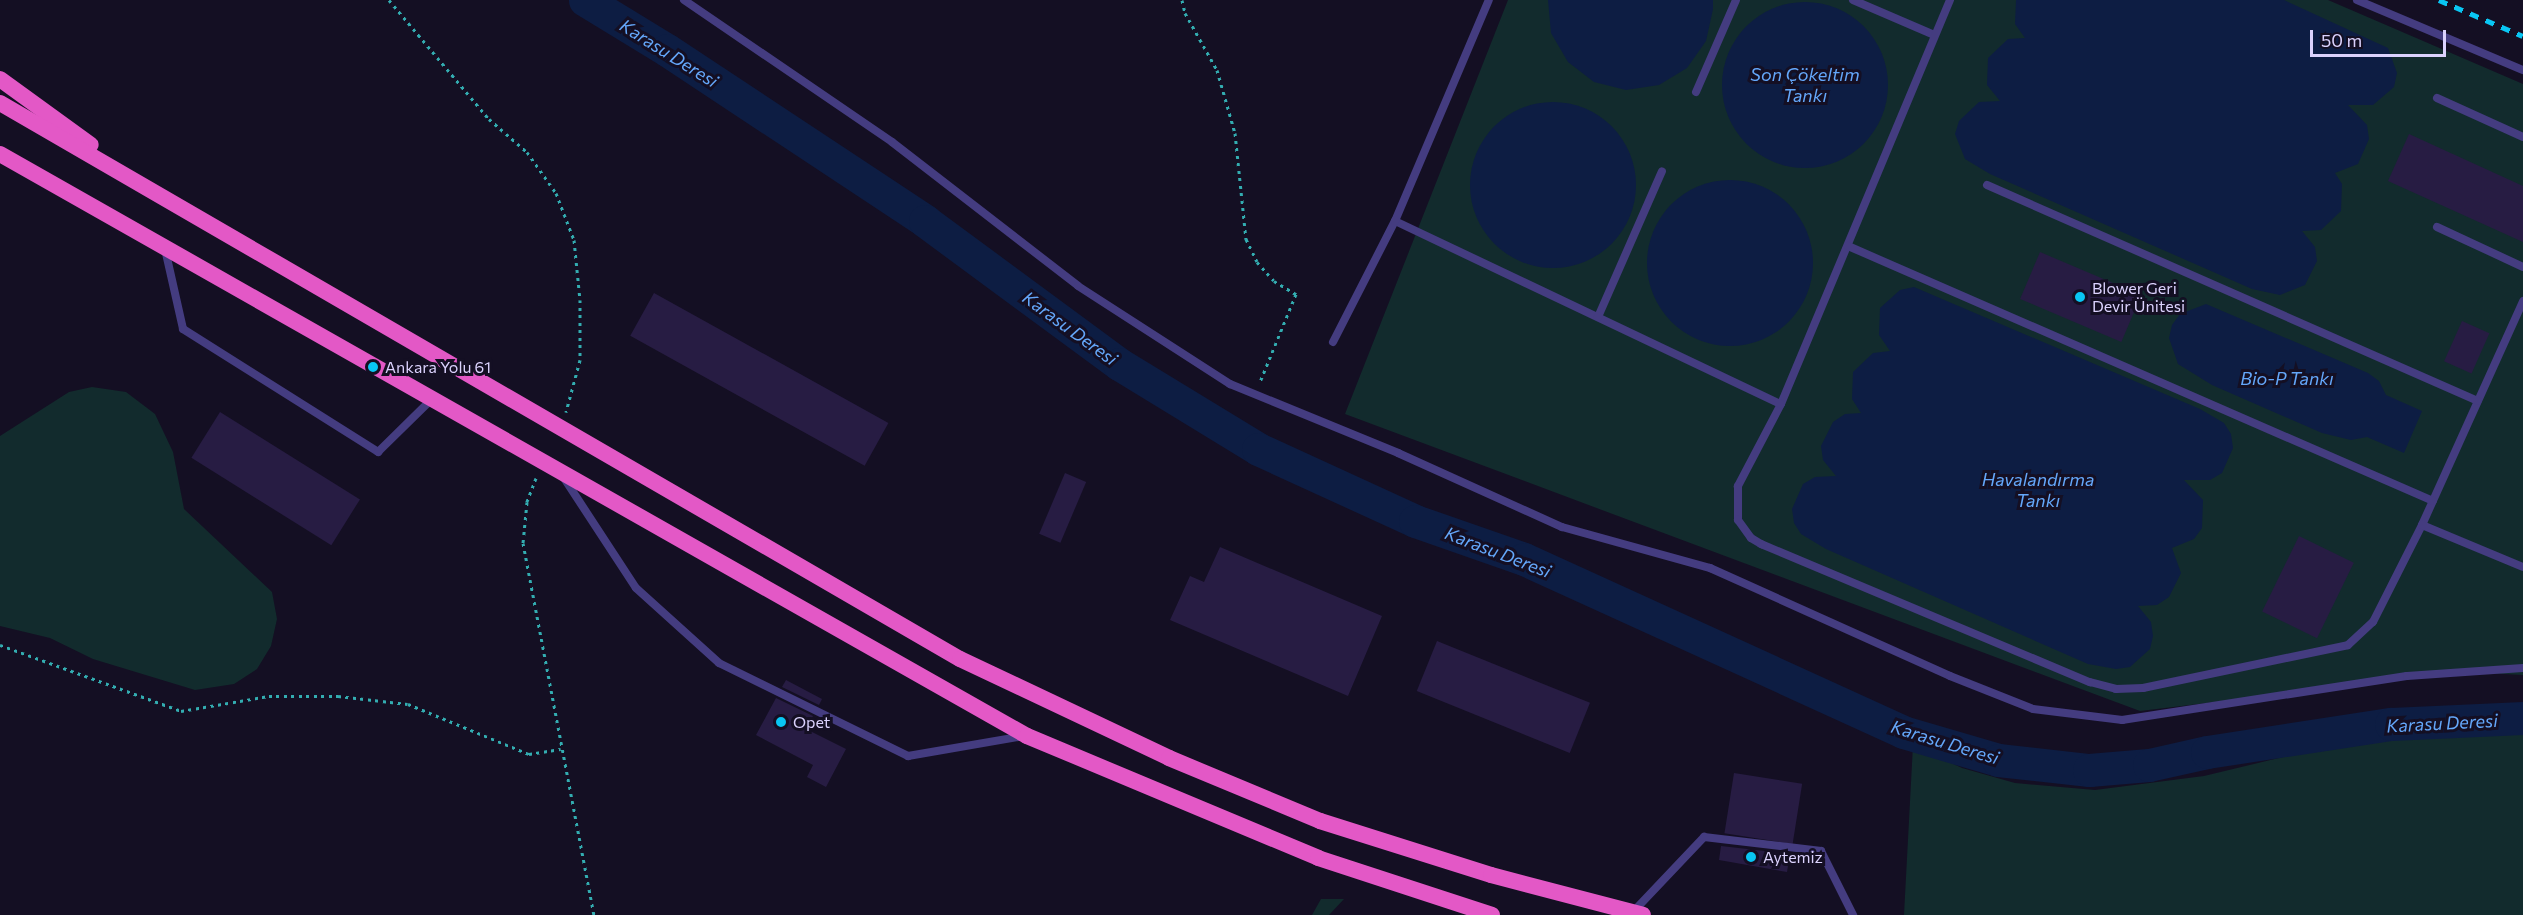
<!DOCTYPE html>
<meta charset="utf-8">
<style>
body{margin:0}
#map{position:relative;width:2523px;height:915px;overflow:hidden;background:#140f23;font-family:Commissioner,sans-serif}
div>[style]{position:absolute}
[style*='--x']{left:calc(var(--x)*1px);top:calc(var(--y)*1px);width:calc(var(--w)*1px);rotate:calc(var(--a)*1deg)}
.green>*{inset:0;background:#122b2d}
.water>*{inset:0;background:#0d1d43}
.round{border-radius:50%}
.river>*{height:33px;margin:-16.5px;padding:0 16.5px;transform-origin:16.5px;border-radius:16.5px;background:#0d1d43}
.building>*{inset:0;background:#271c43;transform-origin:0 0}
.path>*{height:3px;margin-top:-1.5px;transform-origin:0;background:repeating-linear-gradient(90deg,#33adb1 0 3px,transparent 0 7.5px)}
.service>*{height:8px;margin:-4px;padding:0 4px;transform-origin:4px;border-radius:4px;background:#443c80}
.trunk>*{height:16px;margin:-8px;padding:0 8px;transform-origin:8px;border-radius:8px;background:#e358c6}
.rail>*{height:4.5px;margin-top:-2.25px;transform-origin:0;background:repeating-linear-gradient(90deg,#09c6f3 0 9px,transparent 0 17px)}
.dots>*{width:16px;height:16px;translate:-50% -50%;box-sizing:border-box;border:3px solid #140f23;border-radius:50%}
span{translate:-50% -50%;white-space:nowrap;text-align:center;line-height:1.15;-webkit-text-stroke:6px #140f23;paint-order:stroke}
.poi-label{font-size:16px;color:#dbd2fd}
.left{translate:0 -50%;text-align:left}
.water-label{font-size:18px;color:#64a7fa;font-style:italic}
.scale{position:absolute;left:2310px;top:30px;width:136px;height:27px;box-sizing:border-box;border:3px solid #dbd2fd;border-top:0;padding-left:8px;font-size:18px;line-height:21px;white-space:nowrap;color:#dbd2fd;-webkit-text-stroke:4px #140f23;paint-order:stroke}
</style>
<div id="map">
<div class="green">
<i style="clip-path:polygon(1508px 0,2328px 0,2523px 84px,2523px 675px,2464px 672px,2140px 711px,1345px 414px)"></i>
<i style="clip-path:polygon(92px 387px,126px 392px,155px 414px,173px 452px,184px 509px,272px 592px,277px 619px,271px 646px,257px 669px,234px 684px,195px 690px,93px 659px,50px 638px,0 626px,0 436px,69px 392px)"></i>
<i style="clip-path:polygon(2523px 717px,2523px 915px,1904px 915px,1913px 745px,1962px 768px,2015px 783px,2095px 790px,2204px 776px,2387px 732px)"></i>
<i style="clip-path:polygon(1321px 899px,1344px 899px,1329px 915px,1312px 915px)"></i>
</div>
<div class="water">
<i style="clip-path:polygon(1548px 0,1713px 0,1713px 9px,1706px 41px,1687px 68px,1659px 85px,1626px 90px,1594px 82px,1568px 62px,1551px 33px)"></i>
<i style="clip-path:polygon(2016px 0,2284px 0,2388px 48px,2397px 73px,2394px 87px,2373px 105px,2348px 105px,2367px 125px,2369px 139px,2358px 164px,2335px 173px,2342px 184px,2341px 211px,2321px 230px,2302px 231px,2315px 247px,2317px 261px,2305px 285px,2280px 295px,2252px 289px,1990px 174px,1965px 159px,1955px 134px,1959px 121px,1979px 102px,2000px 101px,1987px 85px,1988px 58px,2008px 39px,2025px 38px,2015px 24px)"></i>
<i class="round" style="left:1722px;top:2px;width:166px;height:166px"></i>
<i class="round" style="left:1470px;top:102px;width:166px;height:166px"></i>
<i class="round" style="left:1647px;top:180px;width:166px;height:166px"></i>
<i style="clip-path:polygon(1914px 287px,2200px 409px,2224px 423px,2231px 434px,2233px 448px,2222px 473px,2210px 480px,2184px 480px,2203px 500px,2202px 528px,2194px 539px,2172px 548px,2181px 573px,2169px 597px,2157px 605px,2138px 606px,2151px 622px,2153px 636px,2150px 649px,2130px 667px,2116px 669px,2088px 664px,1826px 549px,1801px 534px,1794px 523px,1792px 509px,1803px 484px,1815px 477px,1836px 476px,1823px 460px,1821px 446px,1833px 422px,1845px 414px,1861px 413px,1852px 399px,1853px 372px,1873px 353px,1890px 351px,1879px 335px,1880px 308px,1900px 290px)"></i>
<i style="clip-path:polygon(2206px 304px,2368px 373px,2379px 381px,2386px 395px,2422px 411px,2404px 453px,2367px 437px,2351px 440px,2322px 433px,2212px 385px,2178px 364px,2169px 338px,2172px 325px,2180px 314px)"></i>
</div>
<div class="river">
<i style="--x:585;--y:0;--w:96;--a:31.4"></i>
<i style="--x:667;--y:50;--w:310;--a:33.5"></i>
<i style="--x:925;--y:221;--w:241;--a:36.4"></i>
<i style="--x:1119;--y:364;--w:163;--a:31.4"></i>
<i style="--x:1258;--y:449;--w:173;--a:24.6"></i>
<i style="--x:1415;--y:521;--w:115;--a:19.2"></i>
<i style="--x:1524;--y:559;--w:417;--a:24.5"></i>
<i style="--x:1903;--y:732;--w:99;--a:16.4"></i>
<i style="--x:1998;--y:760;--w:92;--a:6.3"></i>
<i style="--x:2089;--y:770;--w:60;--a:-4.8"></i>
<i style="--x:2149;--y:765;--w:59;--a:-12.6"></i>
<i style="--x:2207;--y:752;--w:186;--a:-8.7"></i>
<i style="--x:2391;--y:724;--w:132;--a:-2.6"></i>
</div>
<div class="building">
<i style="clip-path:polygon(2409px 134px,2523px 186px,2523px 242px,2388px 181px)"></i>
<i style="left:2040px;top:252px;width:110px;height:51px;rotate:23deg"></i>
<i style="left:654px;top:293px;width:268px;height:49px;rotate:29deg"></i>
<i style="left:2462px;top:321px;width:30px;height:44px;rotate:24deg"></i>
<i style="left:220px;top:412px;width:165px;height:54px;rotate:32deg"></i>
<i style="left:1065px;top:473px;width:23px;height:66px;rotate:23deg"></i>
<i style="left:2299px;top:536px;width:61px;height:84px;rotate:26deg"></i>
<i style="clip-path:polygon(1220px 547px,1382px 616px,1348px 696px,1170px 620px,1190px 576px,1204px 582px)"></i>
<i style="left:1437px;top:641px;width:165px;height:54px;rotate:22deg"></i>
<i style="clip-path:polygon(786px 680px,822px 699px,819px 705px,782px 687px)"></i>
<i style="clip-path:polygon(776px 698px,813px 716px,806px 729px,846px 749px,826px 787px,807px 777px,813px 765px,756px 735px)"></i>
<i style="left:1734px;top:773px;width:69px;height:61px;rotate:9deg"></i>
<i style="clip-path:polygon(1721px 846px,1790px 854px,1787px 872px,1719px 860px)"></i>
</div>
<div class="path">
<i style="--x:389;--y:0;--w:155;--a:50"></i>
<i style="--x:489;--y:119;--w:50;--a:41"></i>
<i style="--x:527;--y:152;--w:50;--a:54.7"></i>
<i style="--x:556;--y:193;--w:50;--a:69"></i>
<i style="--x:574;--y:240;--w:60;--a:84.3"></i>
<i style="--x:580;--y:300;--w:60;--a:90"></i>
<i style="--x:580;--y:360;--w:54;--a:105.1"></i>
<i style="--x:1182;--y:0;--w:13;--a:77"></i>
<i style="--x:1185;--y:13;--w:65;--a:60.7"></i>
<i style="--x:1217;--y:70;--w:66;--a:74.1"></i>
<i style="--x:1235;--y:133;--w:107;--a:84.1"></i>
<i style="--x:1246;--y:239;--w:25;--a:64"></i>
<i style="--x:1257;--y:262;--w:25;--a:48"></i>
<i style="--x:1274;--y:281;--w:26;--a:31"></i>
<i style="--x:1296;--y:294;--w:97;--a:112.3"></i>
<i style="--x:536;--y:478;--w:26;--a:111"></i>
<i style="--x:527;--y:502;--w:41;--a:95.6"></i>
<i style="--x:523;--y:543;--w:379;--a:79.2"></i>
<i style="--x:0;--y:645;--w:193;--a:20"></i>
<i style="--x:181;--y:711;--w:89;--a:-9.7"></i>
<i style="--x:269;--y:696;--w:69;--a:0"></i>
<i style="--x:338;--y:696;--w:70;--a:6.5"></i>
<i style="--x:408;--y:704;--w:131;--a:22.5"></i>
<i style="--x:529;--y:754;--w:32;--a:-9"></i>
</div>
<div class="service">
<i style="--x:684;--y:0;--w:252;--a:34.3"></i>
<i style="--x:892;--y:142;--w:235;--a:37.7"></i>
<i style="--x:1078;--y:286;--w:181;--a:32.8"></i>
<i style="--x:1230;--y:384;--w:182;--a:22.3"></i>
<i style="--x:1398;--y:453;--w:180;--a:24.3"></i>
<i style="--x:1562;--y:527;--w:154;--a:15.5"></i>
<i style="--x:1710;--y:568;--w:263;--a:24.2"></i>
<i style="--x:1950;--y:676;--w:89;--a:21.7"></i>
<i style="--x:2033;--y:709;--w:90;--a:7"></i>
<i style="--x:2122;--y:720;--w:288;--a:-8.8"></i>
<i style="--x:2407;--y:676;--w:116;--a:-3.9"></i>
<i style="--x:1853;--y:0;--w:86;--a:23.3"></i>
<i style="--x:1950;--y:0;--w:438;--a:112.7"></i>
<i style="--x:1781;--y:404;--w:93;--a:117.7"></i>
<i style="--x:1738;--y:486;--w:34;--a:90"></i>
<i style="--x:1738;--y:520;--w:22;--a:54"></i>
<i style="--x:1751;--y:538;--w:12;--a:31"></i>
<i style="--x:1761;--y:544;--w:357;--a:22.8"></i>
<i style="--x:2090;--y:682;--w:27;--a:15"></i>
<i style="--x:2116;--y:689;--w:27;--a:-2"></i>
<i style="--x:2143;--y:688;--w:209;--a:-11.8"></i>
<i style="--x:2348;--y:645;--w:34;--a:-43"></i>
<i style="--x:2373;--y:622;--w:109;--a:-63.2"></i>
<i style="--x:2422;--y:525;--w:246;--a:-65.7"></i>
<i style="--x:2357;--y:0;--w:180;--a:22.9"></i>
<i style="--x:1696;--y:92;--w:100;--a:-66.5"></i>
<i style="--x:2437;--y:98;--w:94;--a:24.4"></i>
<i style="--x:1987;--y:185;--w:536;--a:23.75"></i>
<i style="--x:1395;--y:221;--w:427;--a:25.4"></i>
<i style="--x:2437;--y:227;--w:95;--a:24.9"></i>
<i style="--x:1848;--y:246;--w:638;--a:23.55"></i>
<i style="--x:165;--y:249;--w:82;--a:77.3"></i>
<i style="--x:183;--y:329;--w:231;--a:32.2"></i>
<i style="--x:378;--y:452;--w:74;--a:-44.5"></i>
<i style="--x:1598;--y:317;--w:159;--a:-66.3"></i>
<i style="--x:1333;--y:342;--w:136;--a:-62.9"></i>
<i style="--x:1395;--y:221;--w:240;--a:-67"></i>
<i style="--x:564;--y:478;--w:131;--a:56.8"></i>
<i style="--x:636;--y:588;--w:112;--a:42.1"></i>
<i style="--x:719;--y:663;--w:211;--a:26.2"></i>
<i style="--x:908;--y:756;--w:118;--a:-9.8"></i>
<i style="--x:2422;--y:525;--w:109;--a:22.6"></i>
<i style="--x:1632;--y:913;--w:105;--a:-46.5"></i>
<i style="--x:1704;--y:837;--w:118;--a:6.8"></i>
<i style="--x:1821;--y:851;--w:72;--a:63.4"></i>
</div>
<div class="trunk">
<i style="--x:0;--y:79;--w:112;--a:36"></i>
<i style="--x:0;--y:103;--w:1109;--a:30.08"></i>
<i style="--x:960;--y:659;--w:231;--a:25.3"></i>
<i style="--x:1169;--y:758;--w:164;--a:22.6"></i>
<i style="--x:1320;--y:821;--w:179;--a:17.5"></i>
<i style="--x:1491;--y:875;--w:157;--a:14.7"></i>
<i style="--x:0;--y:154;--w:1180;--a:29.54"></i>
<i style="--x:1027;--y:736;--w:316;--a:22.7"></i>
<i style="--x:1318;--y:858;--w:183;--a:18.1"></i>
</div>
<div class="rail">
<i style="--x:2439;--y:0;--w:91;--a:23.2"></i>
</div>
<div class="dots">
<i style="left:2080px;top:297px;background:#09c6f3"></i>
<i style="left:373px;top:367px;background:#09c6f3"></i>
<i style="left:781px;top:722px;background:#09c6f3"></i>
<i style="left:1751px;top:857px;background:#09c6f3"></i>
</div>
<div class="poi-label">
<span class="left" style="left:2092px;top:297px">Blower Geri<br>Devir Ünitesi</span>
<span class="left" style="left:385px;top:367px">Ankara Yolu 61</span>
<span class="left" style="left:793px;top:722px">Opet</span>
<span class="left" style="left:1763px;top:857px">Aytemiz</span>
</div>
<div class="water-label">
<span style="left:669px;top:53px;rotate:32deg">Karasu Deresi</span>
<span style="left:1805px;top:85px">Son Çökeltim<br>Tankı</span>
<span style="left:1070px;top:328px;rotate:36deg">Karasu Deresi</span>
<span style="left:2287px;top:378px">Bio-P Tankı</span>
<span style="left:2038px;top:490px">Havalandırma<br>Tankı</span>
<span style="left:1498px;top:552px;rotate:21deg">Karasu Deresi</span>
<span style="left:2442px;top:723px;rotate:-3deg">Karasu Deresi</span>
<span style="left:1945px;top:742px;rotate:17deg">Karasu Deresi</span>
</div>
<div class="scale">50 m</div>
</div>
